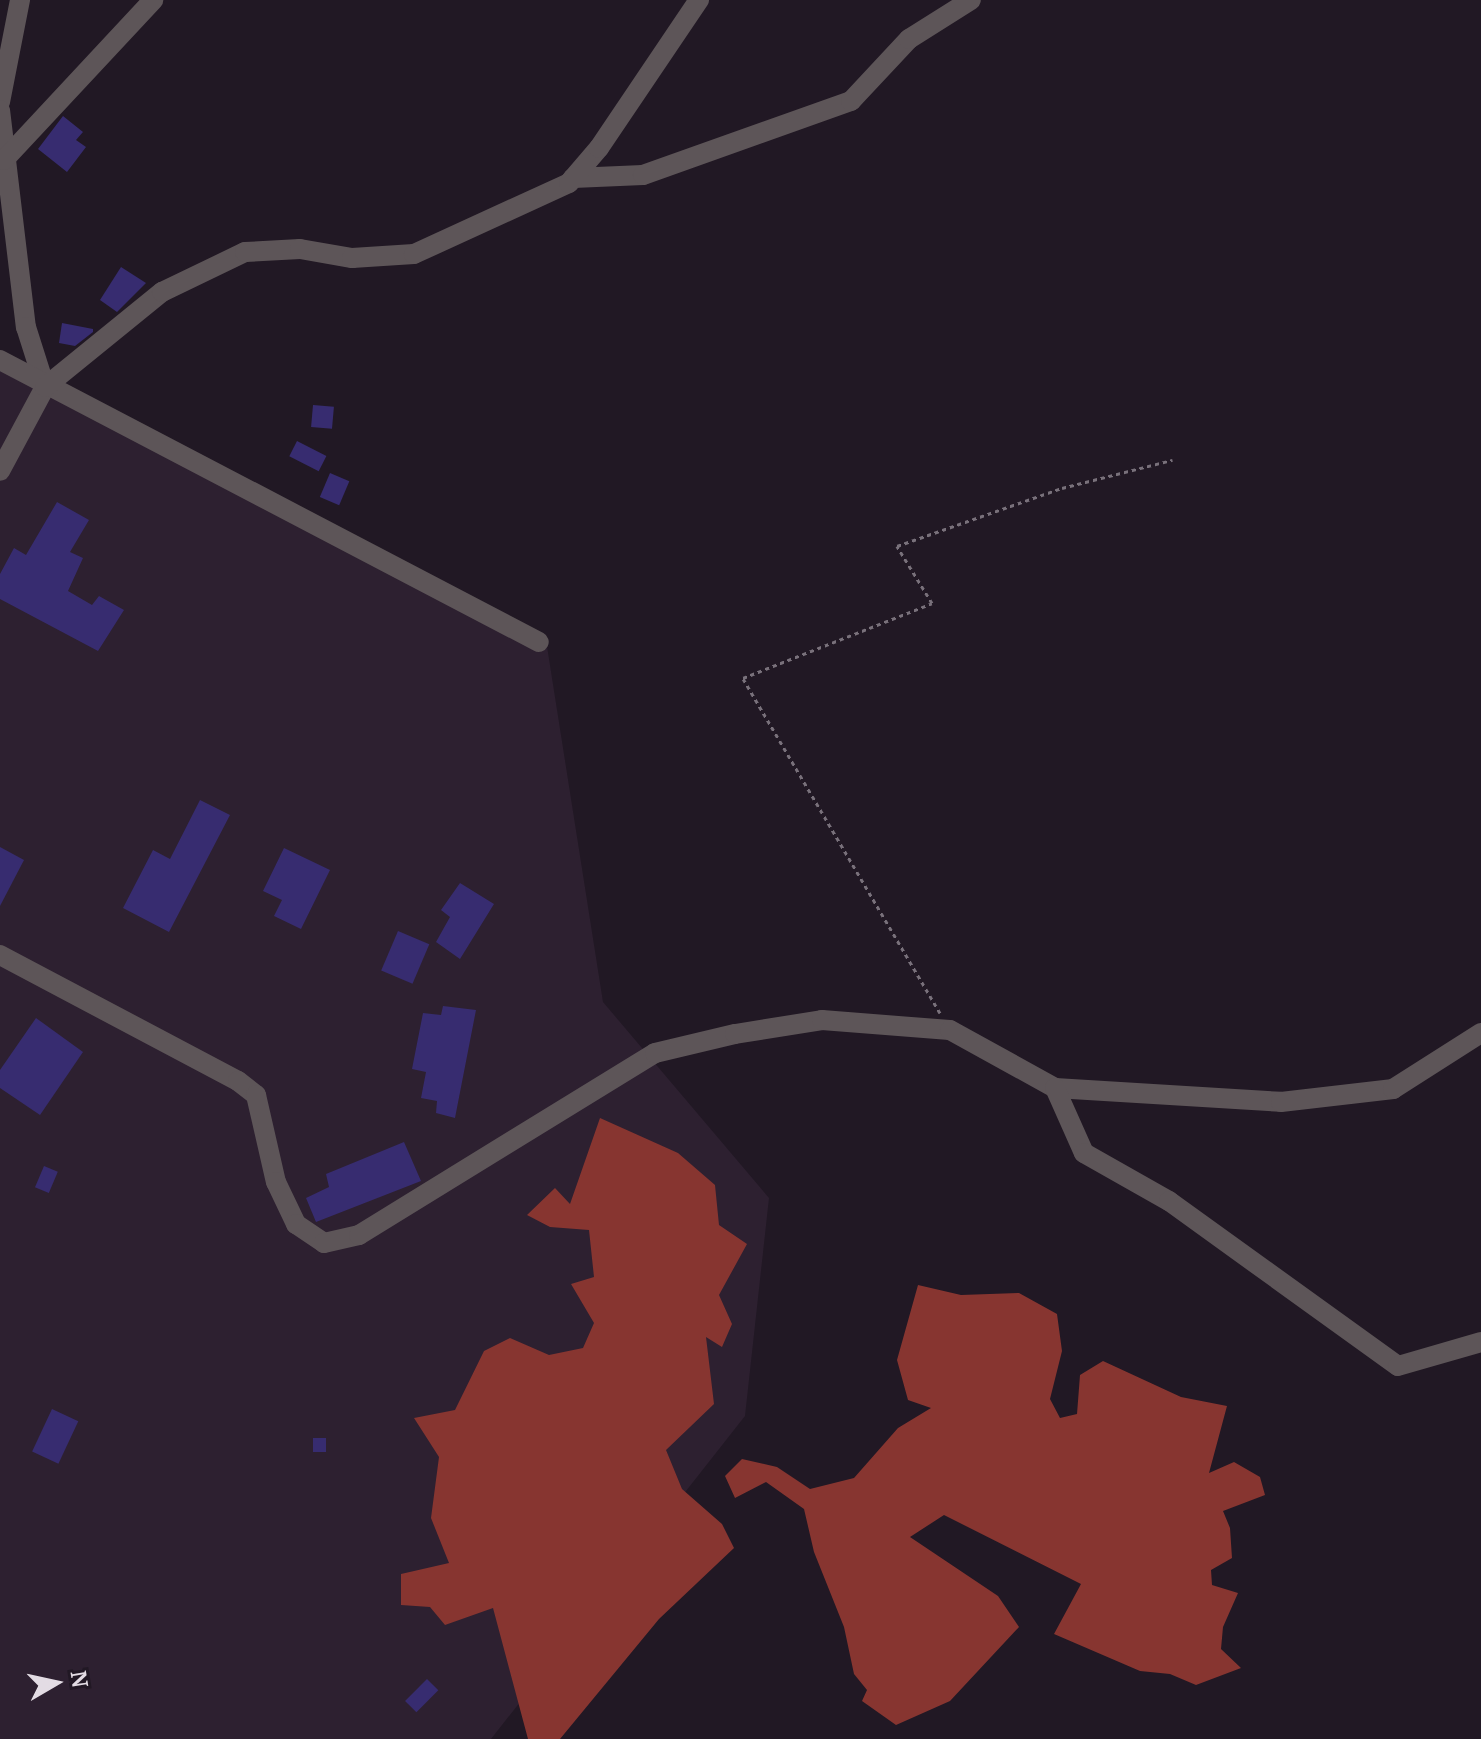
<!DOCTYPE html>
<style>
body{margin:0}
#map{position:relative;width:1481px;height:1739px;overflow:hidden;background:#211824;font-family:"PT Serif",serif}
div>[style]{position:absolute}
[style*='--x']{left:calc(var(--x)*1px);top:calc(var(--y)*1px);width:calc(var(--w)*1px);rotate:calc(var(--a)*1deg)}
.built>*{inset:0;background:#2d2030}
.forest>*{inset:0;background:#873530}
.building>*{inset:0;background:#372c70;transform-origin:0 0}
.path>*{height:3px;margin-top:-1.5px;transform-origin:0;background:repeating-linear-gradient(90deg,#79717b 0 4px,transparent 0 8px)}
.minor>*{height:20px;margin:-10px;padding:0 10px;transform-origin:10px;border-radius:10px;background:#5d5558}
span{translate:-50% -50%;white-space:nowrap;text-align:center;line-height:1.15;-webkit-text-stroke:7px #211824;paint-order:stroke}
.north{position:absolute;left:16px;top:1643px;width:80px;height:80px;-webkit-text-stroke:6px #211824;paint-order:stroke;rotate:81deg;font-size:22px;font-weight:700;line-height:32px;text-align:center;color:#e3dce4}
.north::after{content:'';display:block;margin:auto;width:28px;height:36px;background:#e3dce4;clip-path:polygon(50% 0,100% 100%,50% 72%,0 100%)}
</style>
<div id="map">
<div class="built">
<i style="clip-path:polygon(0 353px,546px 640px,603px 1002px,769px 1198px,745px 1416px,491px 1739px,0 1739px)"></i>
</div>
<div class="forest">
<i style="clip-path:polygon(600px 1118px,678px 1153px,715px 1185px,719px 1225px,747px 1244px,719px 1295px,732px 1324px,722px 1347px,706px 1337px,714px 1404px,666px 1450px,682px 1489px,722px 1524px,734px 1548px,659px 1619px,560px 1739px,528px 1739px,493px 1608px,445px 1625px,430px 1607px,401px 1605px,401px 1574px,449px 1563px,431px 1518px,439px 1457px,414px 1418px,455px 1410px,484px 1351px,510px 1338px,549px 1355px,583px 1348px,594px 1323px,571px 1284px,594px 1277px,589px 1230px,550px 1227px,527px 1215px,555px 1188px,570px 1204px)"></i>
<i style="clip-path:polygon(918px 1285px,961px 1295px,1019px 1293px,1057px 1314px,1062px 1351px,1050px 1399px,1060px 1418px,1077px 1414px,1080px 1375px,1103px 1361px,1181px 1397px,1227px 1406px,1209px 1473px,1234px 1462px,1260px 1477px,1265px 1495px,1223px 1511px,1230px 1528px,1232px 1558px,1211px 1570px,1212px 1585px,1238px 1593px,1223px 1627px,1221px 1649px,1241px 1668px,1196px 1685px,1170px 1674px,1140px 1671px,1054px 1634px,1081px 1584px,944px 1515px,910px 1537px,998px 1596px,1019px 1627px,950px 1701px,896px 1725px,862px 1701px,867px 1690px,854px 1674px,844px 1627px,814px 1552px,804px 1509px,766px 1482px,735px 1498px,725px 1476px,742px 1459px,777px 1467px,810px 1489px,854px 1478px,898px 1428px,931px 1408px,908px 1400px,897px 1360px)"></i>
</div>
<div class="building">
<i style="clip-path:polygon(63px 116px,83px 132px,76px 140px,86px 147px,67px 172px,38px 149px)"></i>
<i style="clip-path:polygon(121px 267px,146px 283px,117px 312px,100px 300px)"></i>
<i style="clip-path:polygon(62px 323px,93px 329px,93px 332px,75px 346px,59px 343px)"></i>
<i style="left:313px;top:405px;width:21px;height:22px;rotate:5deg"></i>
<i style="left:297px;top:441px;width:33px;height:17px;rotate:27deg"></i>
<i style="left:330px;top:473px;width:21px;height:26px;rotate:23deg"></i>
<i style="clip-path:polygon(57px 502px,89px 520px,70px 552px,83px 558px,68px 591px,92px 605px,99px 596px,124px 610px,98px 651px,0 599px,0 574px,14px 548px,26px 555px)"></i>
<i style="clip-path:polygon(200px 800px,230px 815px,169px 932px,123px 908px,153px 850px,170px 859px)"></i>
<i style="clip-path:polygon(0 847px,24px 860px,0 906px)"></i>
<i style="clip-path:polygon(284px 848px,330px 870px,301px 929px,274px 916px,282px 900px,263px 891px)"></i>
<i style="clip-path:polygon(460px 883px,494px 904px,460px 959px,436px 942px,450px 917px,441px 910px)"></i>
<i style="left:398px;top:931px;width:34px;height:43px;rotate:23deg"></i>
<i style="clip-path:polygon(443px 1006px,476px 1010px,455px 1118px,436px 1113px,437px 1101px,421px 1098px,426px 1072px,412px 1069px,423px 1013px,441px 1015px)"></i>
<i style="clip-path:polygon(36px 1018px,83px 1052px,40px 1115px,0 1088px,0 1070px)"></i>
<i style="clip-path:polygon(404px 1142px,421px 1181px,316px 1222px,306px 1198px,329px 1187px,326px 1174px)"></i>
<i style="left:44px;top:1166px;width:15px;height:23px;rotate:23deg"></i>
<i style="left:52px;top:1409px;width:29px;height:47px;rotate:25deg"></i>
<i style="left:313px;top:1438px;width:13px;height:14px"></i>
<i style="left:427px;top:1679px;width:16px;height:31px;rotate:45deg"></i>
</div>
<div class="path">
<i style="--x:940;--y:1013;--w:389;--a:-120.5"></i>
<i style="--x:743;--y:678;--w:203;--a:-21.6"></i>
<i style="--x:932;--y:603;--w:67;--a:-121.6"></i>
<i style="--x:897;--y:546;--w:175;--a:-19.4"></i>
<i style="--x:1062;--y:488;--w:114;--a:-14.3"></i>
</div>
<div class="minor">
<i style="--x:0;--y:102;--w:104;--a:-78.9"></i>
<i style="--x:0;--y:110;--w:219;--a:83.2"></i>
<i style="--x:26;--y:327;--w:63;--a:72.4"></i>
<i style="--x:45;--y:387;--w:95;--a:118.2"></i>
<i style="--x:4;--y:160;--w:219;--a:-47"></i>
<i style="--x:573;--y:178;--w:70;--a:-2.5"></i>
<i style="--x:643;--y:175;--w:221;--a:-19.6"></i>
<i style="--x:851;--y:101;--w:85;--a:-46.9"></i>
<i style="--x:909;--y:39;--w:73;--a:-32.2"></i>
<i style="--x:0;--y:360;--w:608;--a:27.62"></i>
<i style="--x:45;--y:387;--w:151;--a:-39.1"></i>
<i style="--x:162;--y:292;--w:92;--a:-25.7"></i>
<i style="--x:245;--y:252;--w:55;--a:-3.1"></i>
<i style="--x:300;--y:249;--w:53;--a:9.8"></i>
<i style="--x:352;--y:258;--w:62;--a:-3.7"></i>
<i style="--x:414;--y:254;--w:170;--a:-24.6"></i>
<i style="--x:569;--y:183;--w:46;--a:-49.4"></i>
<i style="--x:599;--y:148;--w:179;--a:-56"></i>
<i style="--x:0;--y:955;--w:269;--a:27.9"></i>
<i style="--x:238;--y:1081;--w:23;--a:38"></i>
<i style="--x:256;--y:1095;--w:89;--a:77.1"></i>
<i style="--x:276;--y:1182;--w:47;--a:64.5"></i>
<i style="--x:296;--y:1224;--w:34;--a:34"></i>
<i style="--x:324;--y:1243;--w:36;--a:-13"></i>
<i style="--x:359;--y:1235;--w:347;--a:-31.6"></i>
<i style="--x:655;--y:1053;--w:82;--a:-13.4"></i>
<i style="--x:735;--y:1034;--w:88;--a:-9.1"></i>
<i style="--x:822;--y:1020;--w:128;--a:4.5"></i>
<i style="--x:950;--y:1030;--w:120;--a:28.9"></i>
<i style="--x:1055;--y:1088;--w:226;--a:3.5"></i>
<i style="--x:1281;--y:1102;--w:113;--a:-6.6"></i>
<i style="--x:1393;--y:1089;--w:104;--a:-32.5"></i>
<i style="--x:1055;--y:1088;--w:71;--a:66"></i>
<i style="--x:1084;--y:1153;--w:98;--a:29.5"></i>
<i style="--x:1169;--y:1201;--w:282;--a:35.8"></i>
<i style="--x:1398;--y:1366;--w:86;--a:-16.1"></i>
</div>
<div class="north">N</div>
</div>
